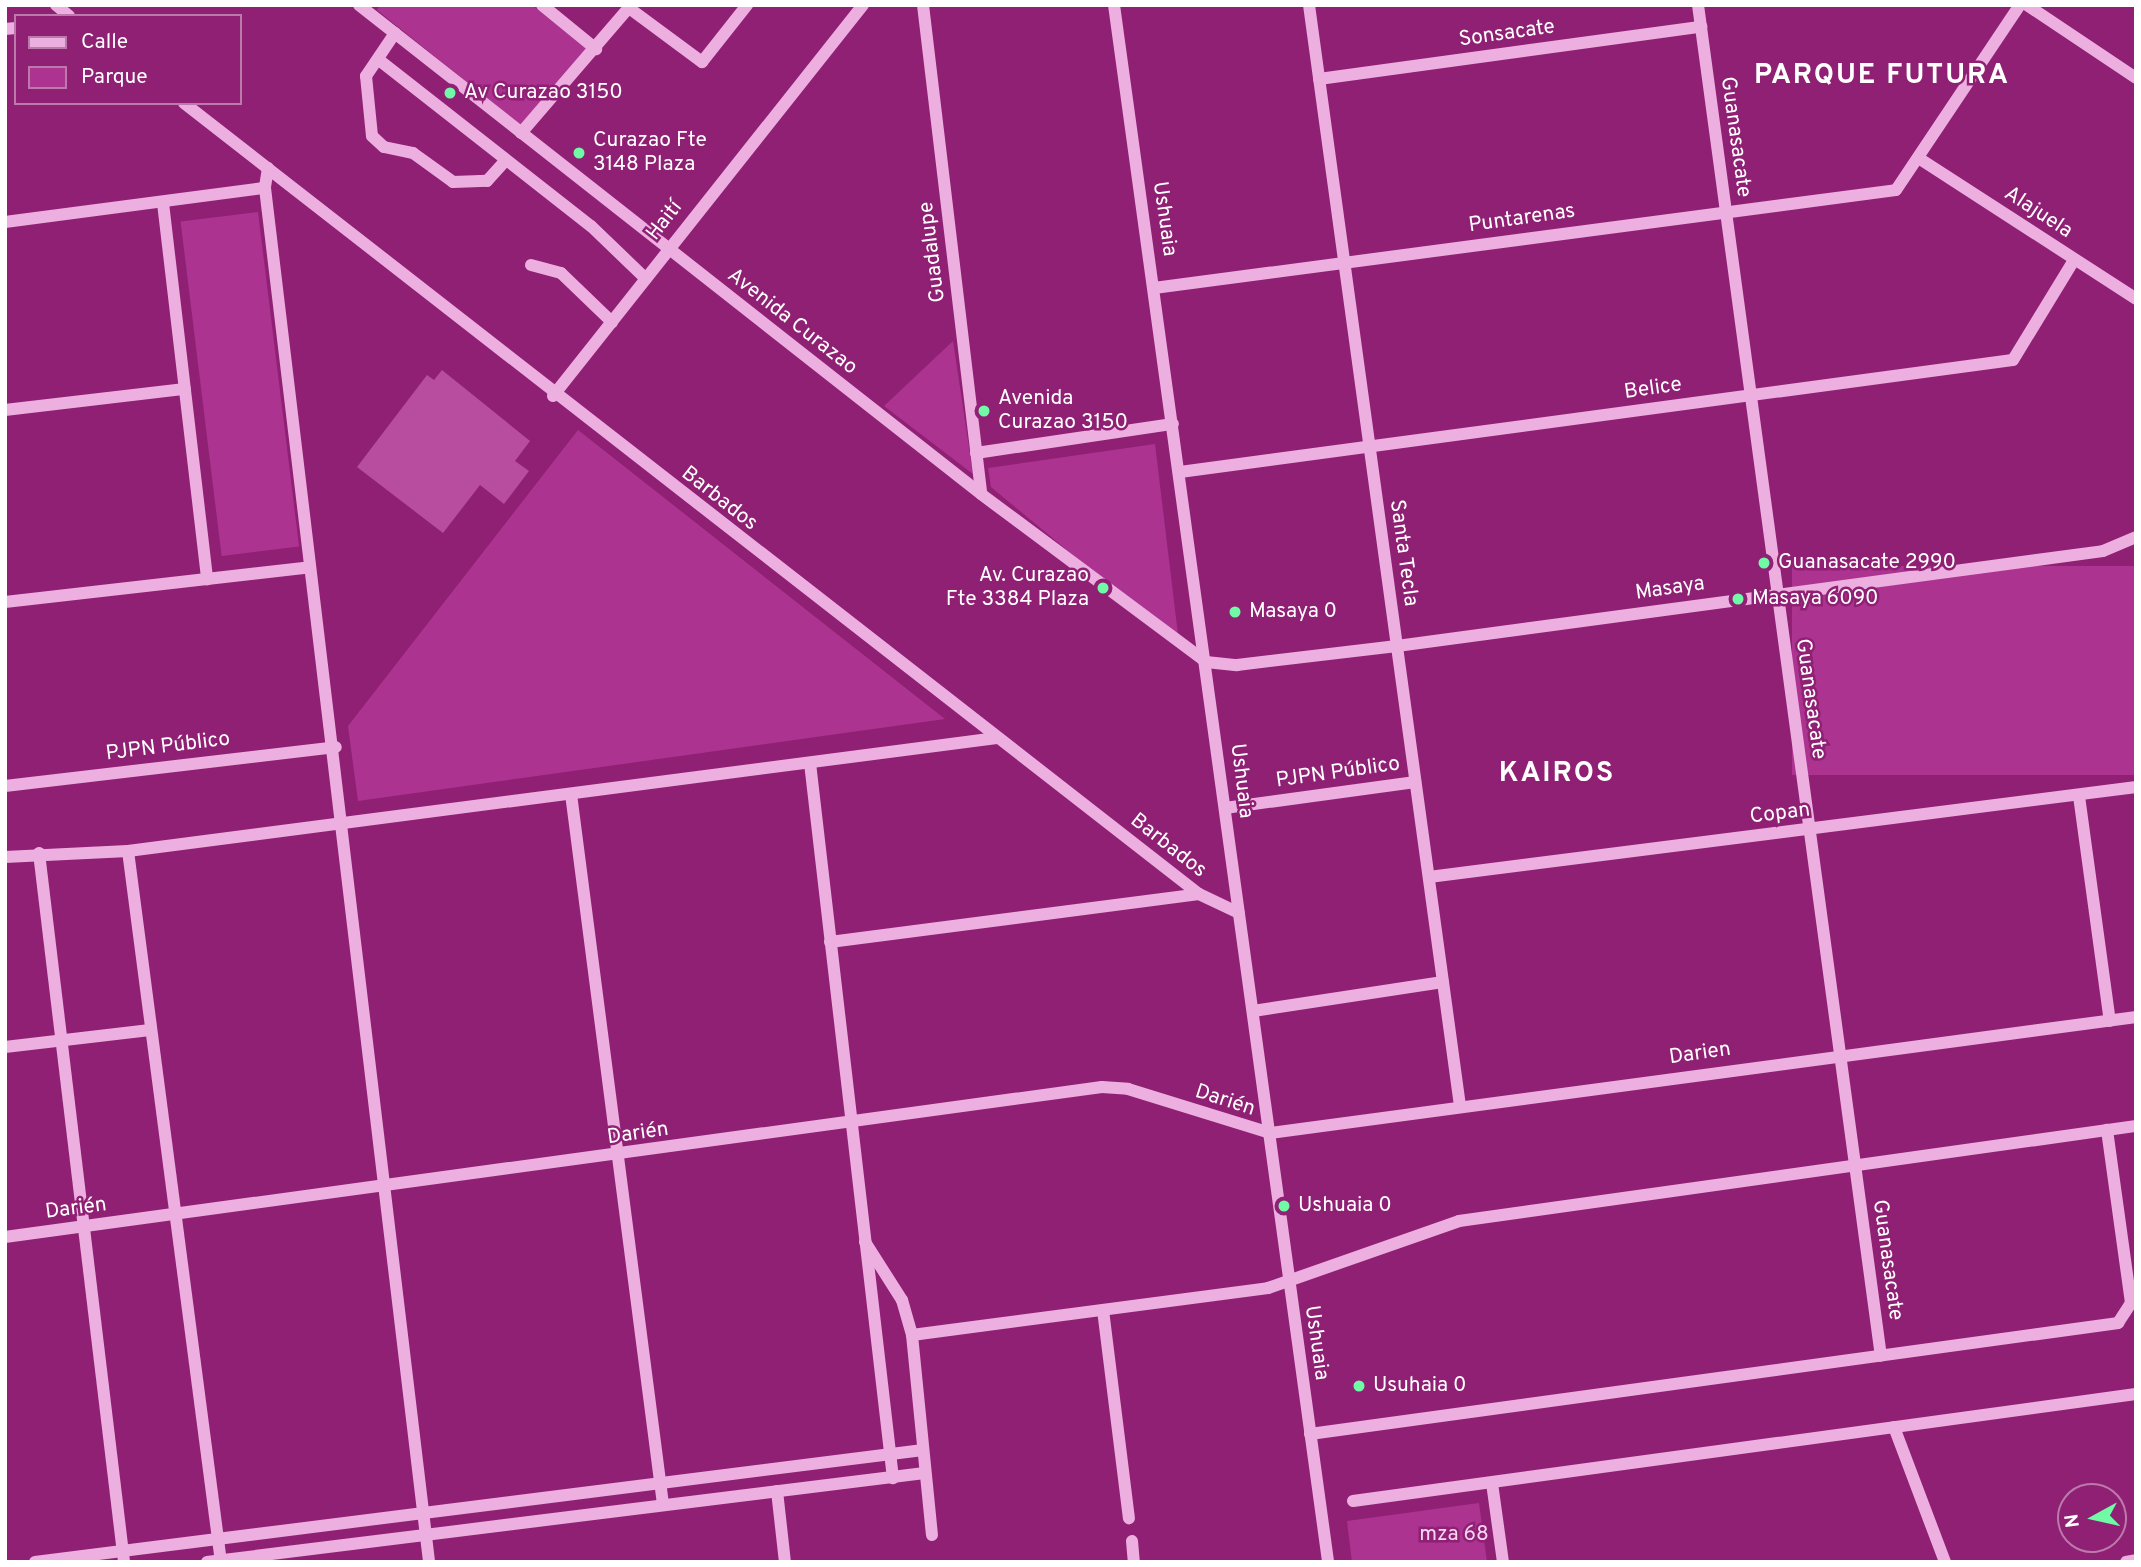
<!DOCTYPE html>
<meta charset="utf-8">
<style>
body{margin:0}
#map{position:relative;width:2141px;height:1567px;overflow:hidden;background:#8f2074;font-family:Overpass,sans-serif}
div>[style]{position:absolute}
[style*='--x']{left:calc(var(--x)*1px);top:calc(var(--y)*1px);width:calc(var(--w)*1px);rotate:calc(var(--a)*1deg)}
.green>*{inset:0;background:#ac3490;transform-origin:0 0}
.building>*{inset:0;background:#b84d9f}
.minor>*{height:12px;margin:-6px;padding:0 6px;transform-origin:6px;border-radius:6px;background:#edafdf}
.dots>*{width:19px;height:19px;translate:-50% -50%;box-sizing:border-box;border:4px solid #8f2074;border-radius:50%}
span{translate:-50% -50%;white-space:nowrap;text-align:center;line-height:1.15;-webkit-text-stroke:5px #8f2074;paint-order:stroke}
.street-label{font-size:21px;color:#fff}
.poi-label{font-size:21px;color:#fff}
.left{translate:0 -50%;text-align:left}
.right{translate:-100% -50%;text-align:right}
.park-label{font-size:21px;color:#f9d5f1}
.district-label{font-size:28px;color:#fff;font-weight:700;letter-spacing:2px}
.frame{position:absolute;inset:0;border:7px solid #fff;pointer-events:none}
.legend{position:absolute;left:14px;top:14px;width:228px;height:91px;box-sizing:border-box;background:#8f2074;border:2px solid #bc79ac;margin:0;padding:9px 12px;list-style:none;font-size:21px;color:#fff}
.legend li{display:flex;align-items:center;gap:14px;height:35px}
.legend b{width:35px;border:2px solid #bc79ac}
.north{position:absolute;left:2057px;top:1483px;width:70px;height:70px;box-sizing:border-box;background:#8f2074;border:2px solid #bc79ac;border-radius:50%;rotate:262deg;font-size:19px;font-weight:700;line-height:28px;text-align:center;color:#fff}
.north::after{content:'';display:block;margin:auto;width:24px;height:32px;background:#70faa6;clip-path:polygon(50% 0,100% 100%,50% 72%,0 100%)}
</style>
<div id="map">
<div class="green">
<i style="clip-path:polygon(380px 5px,532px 5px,587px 49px,524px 128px,377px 10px)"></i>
<i style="left:258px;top:212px;width:337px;height:78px;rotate:83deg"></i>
<i style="clip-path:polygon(953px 341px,973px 474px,884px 406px)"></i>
<i style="clip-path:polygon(578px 430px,945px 719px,358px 801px,348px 726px)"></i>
<i style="clip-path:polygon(1155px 444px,1179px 643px,991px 487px,988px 468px)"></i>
<i style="left:2136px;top:566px;width:209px;height:344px;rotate:90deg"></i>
<i style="clip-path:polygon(1479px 1503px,1487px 1562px,1352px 1562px,1347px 1521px)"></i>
</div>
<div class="building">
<i style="clip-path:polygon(442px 370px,530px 441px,515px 461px,529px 471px,504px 504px,480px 485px,443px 533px,357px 467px,427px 375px,434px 380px)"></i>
</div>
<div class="minor">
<i style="--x:56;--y:5;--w:17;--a:40"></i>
<i style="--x:359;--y:5;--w:791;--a:38.17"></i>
<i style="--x:981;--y:494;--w:281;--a:36.7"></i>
<i style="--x:1206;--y:662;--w:31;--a:6"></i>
<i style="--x:1237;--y:665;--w:161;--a:-6.8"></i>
<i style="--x:1397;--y:646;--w:712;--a:-7.66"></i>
<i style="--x:2103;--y:551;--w:36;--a:-23"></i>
<i style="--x:542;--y:5;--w:70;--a:39.2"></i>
<i style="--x:923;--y:5;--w:492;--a:83.2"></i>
<i style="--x:1114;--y:5;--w:1572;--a:82.17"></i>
<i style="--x:1309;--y:5;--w:1111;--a:82.19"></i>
<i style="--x:1698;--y:5;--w:1363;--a:82.29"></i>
<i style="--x:2027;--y:5;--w:131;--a:33.8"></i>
<i style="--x:629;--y:8;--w:91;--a:36.5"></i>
<i style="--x:702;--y:62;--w:73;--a:-51.7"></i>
<i style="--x:5;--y:29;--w:11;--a:-5"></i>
<i style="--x:395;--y:33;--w:52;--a:124"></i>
<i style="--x:366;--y:76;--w:60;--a:84.3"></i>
<i style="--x:372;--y:136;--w:16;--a:43"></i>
<i style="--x:384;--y:147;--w:30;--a:12"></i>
<i style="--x:413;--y:153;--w:49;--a:35.9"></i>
<i style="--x:453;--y:182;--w:34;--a:-2"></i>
<i style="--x:487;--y:181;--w:27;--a:-48"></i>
<i style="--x:379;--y:60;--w:269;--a:38.1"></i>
<i style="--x:591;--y:226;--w:76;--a:43.9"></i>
<i style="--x:1319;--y:79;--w:386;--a:-7.8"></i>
<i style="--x:184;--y:103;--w:1287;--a:37.93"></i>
<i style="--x:1199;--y:894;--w:44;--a:25.4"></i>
<i style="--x:521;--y:133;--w:169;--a:-49.3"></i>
<i style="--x:1920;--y:159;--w:257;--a:32.9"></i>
<i style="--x:268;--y:168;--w:20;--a:99"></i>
<i style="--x:265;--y:188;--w:1384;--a:83.19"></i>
<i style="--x:163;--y:203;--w:379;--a:83.3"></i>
<i style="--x:5;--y:222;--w:262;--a:-7.5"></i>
<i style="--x:531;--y:265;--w:31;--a:15"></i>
<i style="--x:561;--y:273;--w:71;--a:43.9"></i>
<i style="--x:1154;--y:288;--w:748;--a:-7.52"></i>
<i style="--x:1896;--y:190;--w:223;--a:-56.2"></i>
<i style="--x:553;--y:396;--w:499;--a:-51.6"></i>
<i style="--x:5;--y:410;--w:181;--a:-6.7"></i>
<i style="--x:976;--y:453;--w:199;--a:-8.4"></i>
<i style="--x:1180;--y:472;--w:840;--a:-7.66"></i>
<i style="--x:2013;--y:360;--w:117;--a:-58.6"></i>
<i style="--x:5;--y:602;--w:307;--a:-6.5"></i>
<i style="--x:810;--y:763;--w:720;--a:83.38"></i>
<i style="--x:5;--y:786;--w:333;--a:-6.7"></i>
<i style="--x:571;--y:794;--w:716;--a:82.62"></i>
<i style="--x:2079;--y:796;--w:227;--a:82.2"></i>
<i style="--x:1225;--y:808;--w:192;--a:-7.8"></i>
<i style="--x:128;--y:851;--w:717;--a:82.55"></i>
<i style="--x:39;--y:853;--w:714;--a:83.16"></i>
<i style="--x:5;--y:857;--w:123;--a:-2.8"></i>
<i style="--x:128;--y:851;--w:876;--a:-7.41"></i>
<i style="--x:1429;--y:877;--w:713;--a:-7.25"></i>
<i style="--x:830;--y:942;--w:372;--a:-7.4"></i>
<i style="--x:1253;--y:1011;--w:192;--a:-8.7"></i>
<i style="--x:5;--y:1047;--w:146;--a:-6.7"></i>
<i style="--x:5;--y:1237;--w:1107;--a:-7.79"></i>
<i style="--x:1102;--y:1087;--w:26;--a:4"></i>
<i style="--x:1128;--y:1089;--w:149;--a:17.2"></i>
<i style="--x:1270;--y:1133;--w:874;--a:-7.63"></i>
<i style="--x:865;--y:1242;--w:69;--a:57.5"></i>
<i style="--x:902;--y:1300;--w:36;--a:74"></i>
<i style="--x:912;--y:1335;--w:201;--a:84.3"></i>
<i style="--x:1103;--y:1310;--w:210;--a:82.9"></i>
<i style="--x:912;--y:1335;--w:359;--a:-7.5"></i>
<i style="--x:1268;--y:1288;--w:202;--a:-19.3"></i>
<i style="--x:1459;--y:1221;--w:684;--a:-7.99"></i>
<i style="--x:1894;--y:1427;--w:144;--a:69.3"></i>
<i style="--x:1310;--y:1434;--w:816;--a:-7.82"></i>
<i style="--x:2118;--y:1323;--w:24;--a:-57"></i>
<i style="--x:2131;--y:1303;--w:175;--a:-97.9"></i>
<i style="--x:1492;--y:1483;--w:80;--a:82.1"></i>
<i style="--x:777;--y:1491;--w:71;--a:83.6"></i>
<i style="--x:1353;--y:1501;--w:790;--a:-7.78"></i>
<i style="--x:1132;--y:1541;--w:21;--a:85"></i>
<i style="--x:35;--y:1562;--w:895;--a:-7.19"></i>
<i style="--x:207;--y:1562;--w:723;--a:-7.07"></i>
<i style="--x:2126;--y:1562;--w:10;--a:-11"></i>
</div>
<div class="dots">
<i style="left:450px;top:93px;background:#70faa6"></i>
<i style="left:579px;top:153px;background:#70faa6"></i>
<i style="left:984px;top:411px;background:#70faa6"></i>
<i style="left:1764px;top:563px;background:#70faa6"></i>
<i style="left:1103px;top:588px;background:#70faa6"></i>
<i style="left:1738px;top:599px;background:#70faa6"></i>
<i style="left:1235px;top:612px;background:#70faa6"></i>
<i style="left:1284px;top:1206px;background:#70faa6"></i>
<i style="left:1359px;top:1386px;background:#70faa6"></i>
</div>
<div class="street-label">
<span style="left:1507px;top:34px;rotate:-8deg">Sonsacate</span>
<span style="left:1735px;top:137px;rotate:82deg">Guanasacate</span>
<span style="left:2038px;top:213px;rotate:33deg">Alajuela</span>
<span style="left:1164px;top:219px;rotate:82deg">Ushuaia</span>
<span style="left:1522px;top:219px;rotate:-8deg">Puntarenas</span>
<span style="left:665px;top:221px;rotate:-52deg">Haití</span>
<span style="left:933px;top:252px;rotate:-97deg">Guadalupe</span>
<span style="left:792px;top:322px;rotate:38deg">Avenida Curazao</span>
<span style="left:1653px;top:389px;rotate:-8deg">Belice</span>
<span style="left:719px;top:499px;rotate:38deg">Barbados</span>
<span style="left:1403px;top:553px;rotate:82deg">Santa Tecla</span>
<span style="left:1670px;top:589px;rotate:-8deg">Masaya</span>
<span style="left:1810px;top:699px;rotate:82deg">Guanasacate</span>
<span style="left:168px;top:747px;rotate:-7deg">PJPN Público</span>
<span style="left:1338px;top:773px;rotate:-8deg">PJPN Público</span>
<span style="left:1241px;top:781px;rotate:83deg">Ushuaia</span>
<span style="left:1780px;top:814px;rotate:-7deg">Copan</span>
<span style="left:1168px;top:846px;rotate:38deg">Barbados</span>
<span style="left:1700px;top:1054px;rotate:-8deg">Darien</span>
<span style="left:1225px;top:1101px;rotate:18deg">Darién</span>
<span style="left:638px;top:1134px;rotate:-8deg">Darién</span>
<span style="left:76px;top:1209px;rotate:-7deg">Darién</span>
<span style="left:1887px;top:1260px;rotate:82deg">Guanasacate</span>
<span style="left:1316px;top:1343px;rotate:82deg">Ushuaia</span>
</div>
<div class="poi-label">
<span class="left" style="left:464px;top:93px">Av Curazao 3150</span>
<span class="left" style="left:593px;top:153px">Curazao Fte<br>3148 Plaza</span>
<span class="left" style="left:998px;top:411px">Avenida<br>Curazao 3150</span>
<span class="left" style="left:1778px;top:563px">Guanasacate 2990</span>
<span class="right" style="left:1089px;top:588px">Av. Curazao<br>Fte 3384 Plaza</span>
<span class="left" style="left:1752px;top:599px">Masaya 6090</span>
<span class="left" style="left:1249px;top:612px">Masaya 0</span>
<span class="left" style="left:1298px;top:1206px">Ushuaia 0</span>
<span class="left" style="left:1373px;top:1386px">Usuhaia 0</span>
</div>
<div class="park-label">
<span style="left:1454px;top:1535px">mza 68</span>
</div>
<div class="district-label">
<span style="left:1882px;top:76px">PARQUE FUTURA</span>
<span style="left:1557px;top:774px">KAIROS</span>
</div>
<div class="frame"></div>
<ul class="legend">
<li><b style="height:9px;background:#edafdf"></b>Calle</li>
<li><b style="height:19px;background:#ac3490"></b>Parque</li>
</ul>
<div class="north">N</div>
</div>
